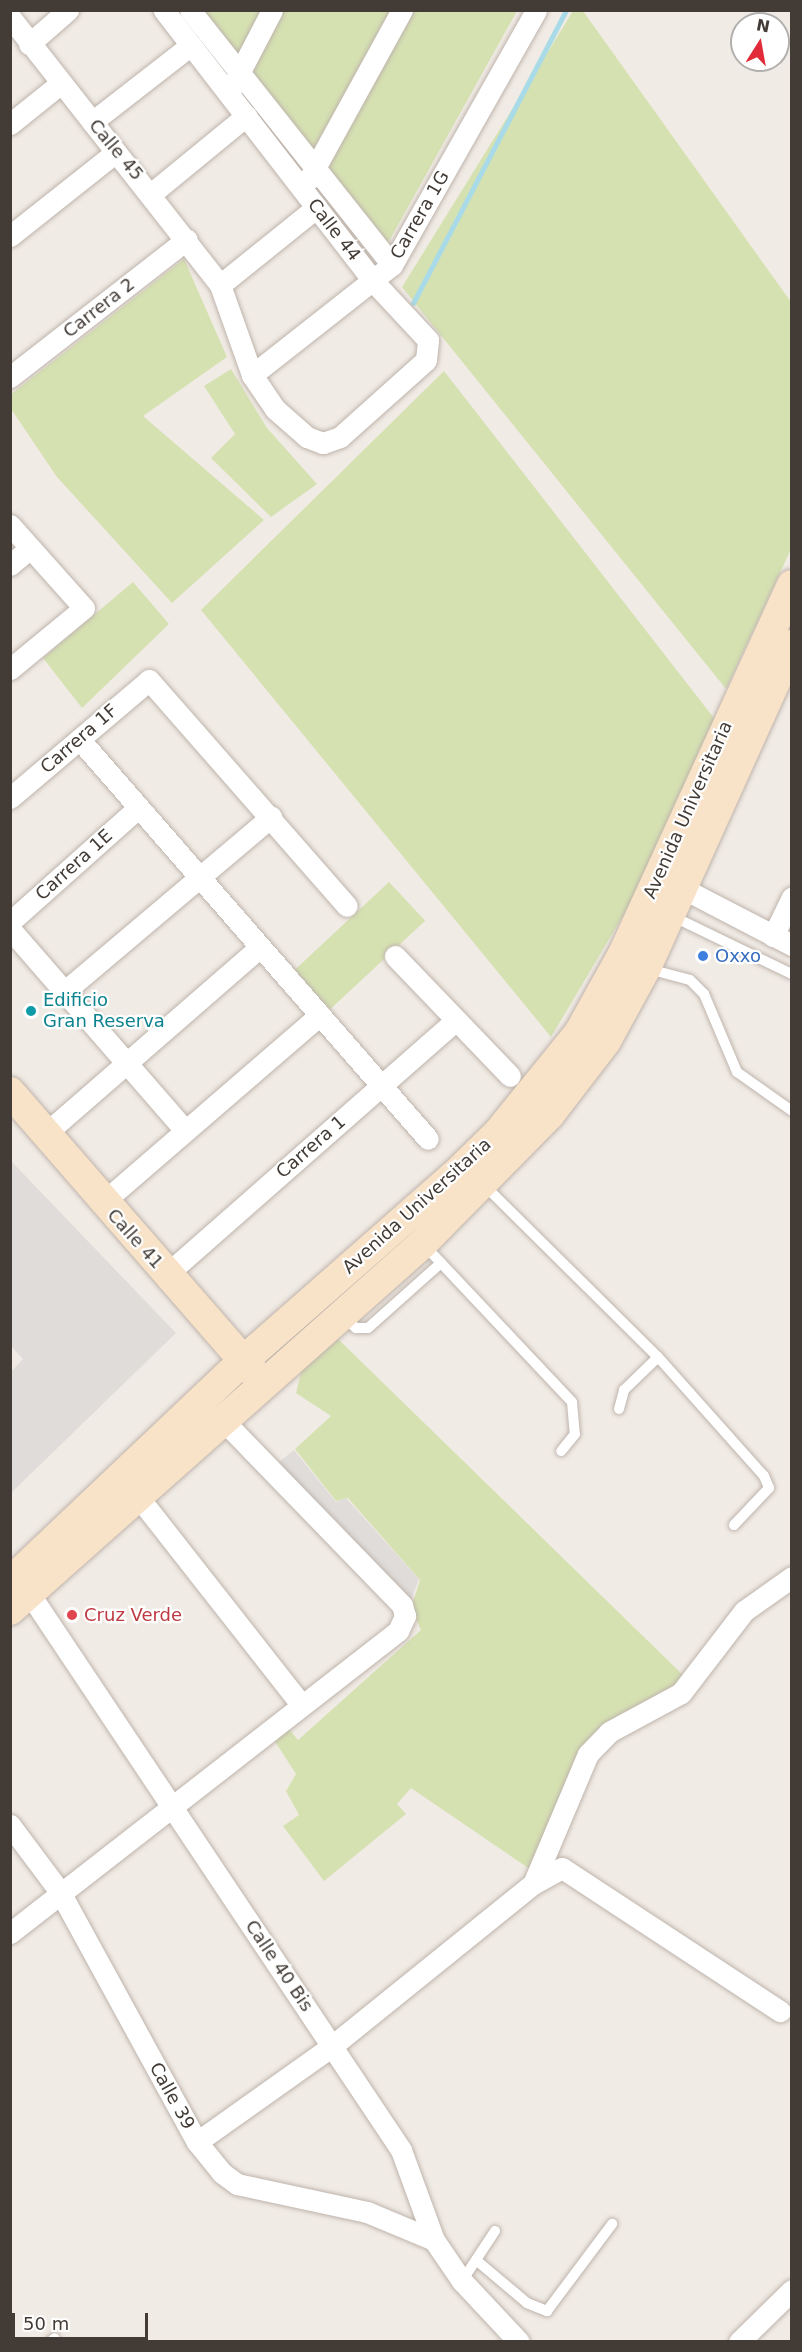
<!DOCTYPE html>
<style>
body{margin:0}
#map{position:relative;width:802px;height:2352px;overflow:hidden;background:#f1ebe5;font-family:"DejaVu Sans",sans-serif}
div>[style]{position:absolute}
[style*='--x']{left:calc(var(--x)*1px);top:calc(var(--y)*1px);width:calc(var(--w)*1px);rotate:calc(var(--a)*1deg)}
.green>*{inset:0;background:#d6e1b2;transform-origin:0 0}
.parking>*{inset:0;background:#dfdcda}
.stream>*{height:5px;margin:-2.5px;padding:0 2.5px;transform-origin:2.5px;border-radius:2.5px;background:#a8dbe7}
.roads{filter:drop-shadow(0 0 2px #beb4ac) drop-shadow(0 0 2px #beb4ac)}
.lane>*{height:10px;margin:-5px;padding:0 5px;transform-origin:5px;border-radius:5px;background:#fff}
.street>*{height:21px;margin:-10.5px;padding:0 10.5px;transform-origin:10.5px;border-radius:10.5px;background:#fff}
.secondary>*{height:30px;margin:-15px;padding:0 15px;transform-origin:15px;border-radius:15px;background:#f8e2c8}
.dots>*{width:16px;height:16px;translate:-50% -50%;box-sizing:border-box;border:3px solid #fff;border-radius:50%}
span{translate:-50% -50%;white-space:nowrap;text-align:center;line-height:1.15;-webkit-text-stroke:4.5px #fff;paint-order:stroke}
.street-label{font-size:18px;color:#423b36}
.shop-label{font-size:18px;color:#366cbe}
.left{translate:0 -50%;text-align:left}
.culture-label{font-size:18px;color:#0d838f}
.health-label{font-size:18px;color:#be3a42}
.frame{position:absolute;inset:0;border:12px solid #423b36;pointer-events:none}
.north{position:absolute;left:730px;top:12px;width:60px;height:60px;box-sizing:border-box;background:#fff;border:2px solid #b3b1af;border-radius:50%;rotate:11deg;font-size:16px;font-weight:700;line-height:24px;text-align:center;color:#423b36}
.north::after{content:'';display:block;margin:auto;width:21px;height:27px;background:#e22b38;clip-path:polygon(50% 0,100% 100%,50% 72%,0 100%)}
.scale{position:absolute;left:12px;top:2313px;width:136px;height:27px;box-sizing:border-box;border:3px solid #423b36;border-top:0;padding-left:8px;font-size:18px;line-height:21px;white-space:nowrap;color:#423b36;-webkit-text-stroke:4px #fff;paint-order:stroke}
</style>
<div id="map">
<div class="green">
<i style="clip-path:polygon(177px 11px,517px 11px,378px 261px)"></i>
<i style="clip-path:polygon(573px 11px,583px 11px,791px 302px,791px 549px,726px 689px,402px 287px)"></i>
<i style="clip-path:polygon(184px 259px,227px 357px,143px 416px,264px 520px,172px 603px,57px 477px,11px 409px,10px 395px)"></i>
<i style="clip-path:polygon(231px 369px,267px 428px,317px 484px,271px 517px,211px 458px,235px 434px,204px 386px)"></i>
<i style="clip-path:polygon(444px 371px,717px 722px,627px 909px,551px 1037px,201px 610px)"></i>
<i style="clip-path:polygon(133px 582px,169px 624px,82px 708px,43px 658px)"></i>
<i style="left:389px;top:882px;width:53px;height:135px;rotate:47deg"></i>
<i style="clip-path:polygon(336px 1337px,685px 1677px,577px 1758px,534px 1872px,411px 1788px,397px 1804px,406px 1814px,324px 1881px,283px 1826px,299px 1815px,286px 1791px,296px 1774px,274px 1740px,287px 1727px,298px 1740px,421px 1630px,411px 1608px,420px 1580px,348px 1498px,336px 1501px,295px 1449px,331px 1416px,296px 1393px,303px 1365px)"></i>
</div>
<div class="parking">
<i style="clip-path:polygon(11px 1161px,176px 1333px,11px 1493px,11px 1372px,23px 1359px,11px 1346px)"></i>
<i style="clip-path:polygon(294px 1450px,336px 1502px,346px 1498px,419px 1579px,408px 1608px,273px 1467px)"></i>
</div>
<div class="stream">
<i style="--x:413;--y:303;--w:331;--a:-62.4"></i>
</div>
<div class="roads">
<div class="lane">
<i style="--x:672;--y:916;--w:133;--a:25.8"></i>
<i style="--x:649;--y:969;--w:42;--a:15"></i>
<i style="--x:690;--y:980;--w:20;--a:45"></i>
<i style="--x:704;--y:994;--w:85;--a:67.1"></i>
<i style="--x:737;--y:1072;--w:67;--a:35.3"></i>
<i style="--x:485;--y:1186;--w:243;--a:44.7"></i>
<i style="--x:658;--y:1357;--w:159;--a:48.3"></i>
<i style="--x:764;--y:1476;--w:13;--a:67"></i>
<i style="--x:769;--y:1488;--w:51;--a:133.4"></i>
<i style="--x:425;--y:1246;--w:214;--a:46.7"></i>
<i style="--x:572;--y:1402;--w:32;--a:85"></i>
<i style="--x:575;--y:1434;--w:22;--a:129"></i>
<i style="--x:343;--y:1316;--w:18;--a:43"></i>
<i style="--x:356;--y:1328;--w:12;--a:0"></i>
<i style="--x:368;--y:1328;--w:98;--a:-41.7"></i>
<i style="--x:619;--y:1409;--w:20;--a:-75"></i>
<i style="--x:624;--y:1390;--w:47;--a:-44.1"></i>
<i style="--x:476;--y:2260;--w:67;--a:40.1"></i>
<i style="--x:527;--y:2303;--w:22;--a:22"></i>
<i style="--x:547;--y:2311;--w:109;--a:-53.2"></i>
<i style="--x:462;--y:2281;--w:60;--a:-56.6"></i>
<i style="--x:50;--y:2342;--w:6;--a:-39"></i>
</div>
<div class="street">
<i style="--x:190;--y:10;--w:325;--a:51.6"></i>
<i style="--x:10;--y:17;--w:340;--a:51.9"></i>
<i style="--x:220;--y:285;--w:96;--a:70.4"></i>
<i style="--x:252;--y:375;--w:41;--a:55.9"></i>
<i style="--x:275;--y:409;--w:43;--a:41.2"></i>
<i style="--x:307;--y:437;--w:17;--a:21"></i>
<i style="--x:323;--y:443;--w:18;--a:-19"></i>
<i style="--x:340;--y:437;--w:115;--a:-41.8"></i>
<i style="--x:426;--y:360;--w:20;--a:-84"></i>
<i style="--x:428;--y:340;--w:79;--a:-133"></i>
<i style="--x:374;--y:282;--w:344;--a:-127.7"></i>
<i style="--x:29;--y:44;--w:52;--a:-41.1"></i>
<i style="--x:232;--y:87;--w:87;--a:-62.5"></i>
<i style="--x:92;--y:122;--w:125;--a:-37.9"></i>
<i style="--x:10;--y:124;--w:65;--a:-38.8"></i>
<i style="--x:309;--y:179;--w:193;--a:-61.2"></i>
<i style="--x:152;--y:193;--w:122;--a:-39.3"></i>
<i style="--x:10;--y:236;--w:135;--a:-38.4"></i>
<i style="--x:220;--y:285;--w:124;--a:-38.8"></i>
<i style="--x:252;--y:375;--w:178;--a:-38.2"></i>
<i style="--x:392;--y:265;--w:293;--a:-60.5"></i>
<i style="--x:10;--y:377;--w:224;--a:-37.9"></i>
<i style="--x:10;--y:525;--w:111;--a:48.3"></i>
<i style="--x:84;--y:608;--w:96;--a:140.5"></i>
<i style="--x:10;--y:565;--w:26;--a:-40"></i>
<i style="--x:80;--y:740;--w:529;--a:48.91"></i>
<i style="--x:10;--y:798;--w:182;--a:-40.3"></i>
<i style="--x:149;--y:680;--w:300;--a:48.8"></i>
<i style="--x:682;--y:888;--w:124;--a:27.4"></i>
<i style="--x:10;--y:922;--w:171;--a:-41.7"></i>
<i style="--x:10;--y:929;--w:267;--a:49"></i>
<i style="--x:773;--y:936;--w:43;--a:-64"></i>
<i style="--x:395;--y:956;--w:166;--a:46.2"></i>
<i style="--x:65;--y:991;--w:270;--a:-40.2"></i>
<i style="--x:45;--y:1134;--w:284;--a:-41"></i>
<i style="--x:102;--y:1203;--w:288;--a:-40.8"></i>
<i style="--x:167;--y:1274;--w:383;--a:-41.3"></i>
<i style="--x:136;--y:1494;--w:266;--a:51.9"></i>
<i style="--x:29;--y:1593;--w:670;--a:56.26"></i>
<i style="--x:401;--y:2150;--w:96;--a:69.9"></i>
<i style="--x:434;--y:2240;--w:50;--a:55.7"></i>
<i style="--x:462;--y:2281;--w:83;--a:46.9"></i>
<i style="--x:10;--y:1825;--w:84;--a:53.3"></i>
<i style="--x:60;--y:1892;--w:285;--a:61.3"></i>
<i style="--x:197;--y:2142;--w:40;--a:51"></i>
<i style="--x:222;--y:2173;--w:19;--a:36"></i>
<i style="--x:237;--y:2184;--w:133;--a:12.2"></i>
<i style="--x:367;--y:2212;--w:73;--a:22.7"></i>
<i style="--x:533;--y:1884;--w:141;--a:-67.1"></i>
<i style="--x:588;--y:1754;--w:30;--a:-46"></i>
<i style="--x:609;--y:1732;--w:82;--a:-28.4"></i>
<i style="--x:681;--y:1693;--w:103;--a:-52.5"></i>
<i style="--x:744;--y:1611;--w:59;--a:-35.3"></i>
<i style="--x:10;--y:1933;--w:492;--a:-37.9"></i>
<i style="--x:398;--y:1631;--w:17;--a:-65"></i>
<i style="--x:405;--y:1616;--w:11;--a:-105"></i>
<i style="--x:402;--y:1605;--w:259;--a:-134.1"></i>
<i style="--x:197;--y:2142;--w:166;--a:-35.4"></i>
<i style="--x:332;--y:2046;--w:258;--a:-38.9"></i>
<i style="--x:533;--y:1884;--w:33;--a:-29"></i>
<i style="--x:562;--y:1868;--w:261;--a:33.3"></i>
<i style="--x:739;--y:2342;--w:74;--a:-44.5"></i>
</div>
<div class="secondary">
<i style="--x:10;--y:1092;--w:375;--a:49"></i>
<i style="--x:10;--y:1582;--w:321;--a:-43.5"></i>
<i style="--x:243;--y:1361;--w:282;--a:-41.3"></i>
<i style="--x:455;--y:1175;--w:60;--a:-44.3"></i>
<i style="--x:498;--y:1133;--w:129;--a:-51"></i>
<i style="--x:579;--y:1033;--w:90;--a:-60.9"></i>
<i style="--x:623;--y:954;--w:406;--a:-65.4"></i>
<i style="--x:10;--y:1610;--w:553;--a:-41.62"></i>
<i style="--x:423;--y:1243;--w:181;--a:-45.4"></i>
<i style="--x:550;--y:1114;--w:92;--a:-52.5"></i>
<i style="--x:606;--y:1041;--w:83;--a:-61.3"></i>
<i style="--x:646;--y:968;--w:355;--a:-65.7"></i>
</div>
</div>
<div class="dots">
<i style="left:703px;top:956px;background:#3f7fe0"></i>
<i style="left:31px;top:1011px;background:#0f9aa8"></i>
<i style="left:72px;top:1615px;background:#e0444e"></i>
</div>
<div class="street-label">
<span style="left:116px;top:150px;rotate:50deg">Calle 45</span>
<span style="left:420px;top:215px;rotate:-60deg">Carrera 1G</span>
<span style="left:334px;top:230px;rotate:52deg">Calle 44</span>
<span style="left:99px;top:308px;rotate:-38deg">Carrera 2</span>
<span style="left:79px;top:739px;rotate:-41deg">Carrera 1F</span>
<span style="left:688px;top:810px;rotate:-66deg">Avenida Universitaria</span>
<span style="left:74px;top:865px;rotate:-42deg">Carrera 1E</span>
<span style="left:311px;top:1147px;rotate:-41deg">Carrera 1</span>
<span style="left:417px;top:1206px;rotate:-42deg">Avenida Universitaria</span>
<span style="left:135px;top:1239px;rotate:48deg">Calle 41</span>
<span style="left:279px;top:1966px;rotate:56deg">Calle 40 Bis</span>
<span style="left:172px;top:2096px;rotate:61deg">Calle 39</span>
</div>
<div class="shop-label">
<span class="left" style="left:715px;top:956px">Oxxo</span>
</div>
<div class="culture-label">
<span class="left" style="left:43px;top:1011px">Edificio<br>Gran Reserva</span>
</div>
<div class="health-label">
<span class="left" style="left:84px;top:1615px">Cruz Verde</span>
</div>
<div class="frame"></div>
<div class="north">N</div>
<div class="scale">50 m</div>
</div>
